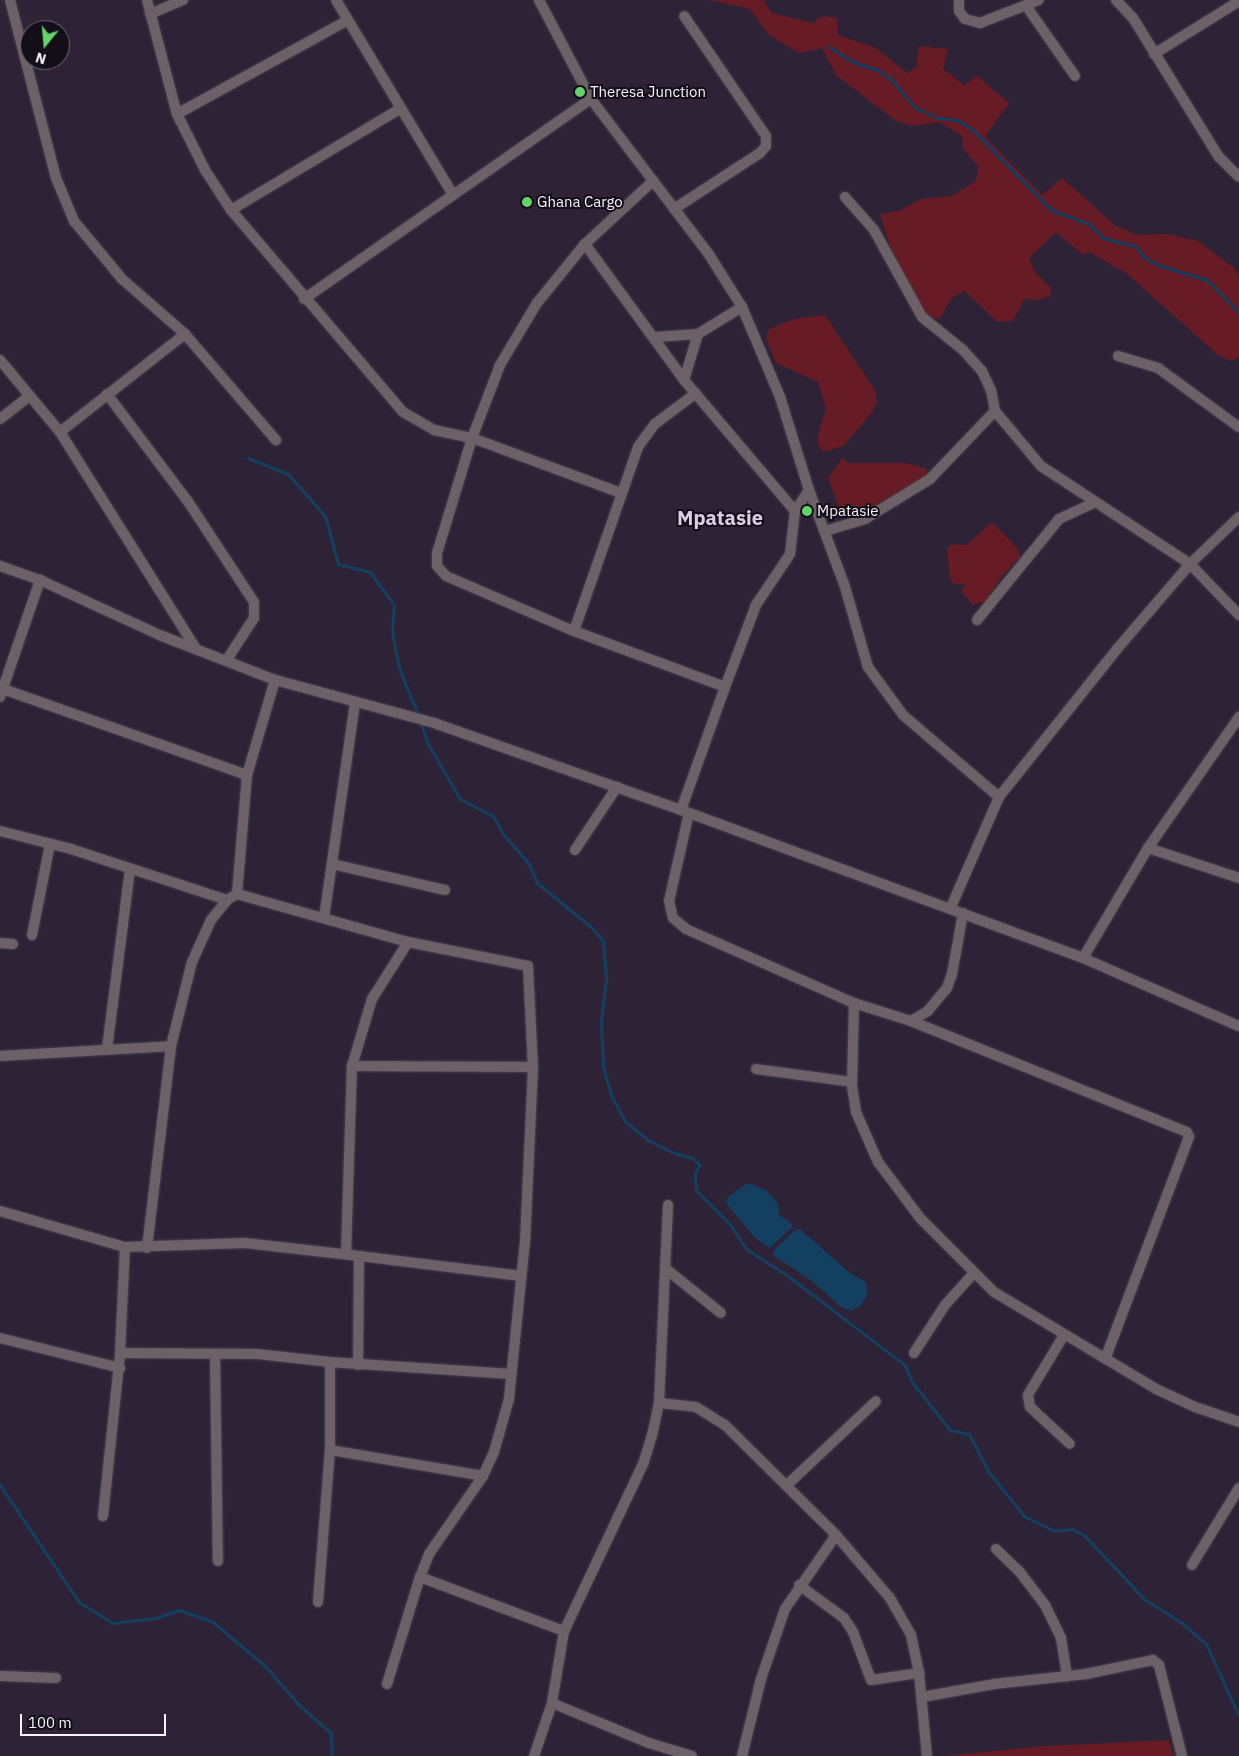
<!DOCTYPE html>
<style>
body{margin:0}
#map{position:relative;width:1239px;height:1756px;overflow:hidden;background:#2e2336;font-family:"IBM Plex Sans",sans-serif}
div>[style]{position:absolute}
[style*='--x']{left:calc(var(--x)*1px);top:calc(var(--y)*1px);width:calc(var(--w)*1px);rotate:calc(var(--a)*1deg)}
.green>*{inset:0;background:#661b25}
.water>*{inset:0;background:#134061}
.stream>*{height:3px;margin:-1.5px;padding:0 1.5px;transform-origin:1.5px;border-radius:1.5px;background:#134061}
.roads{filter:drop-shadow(0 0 1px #4a4052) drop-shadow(0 0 1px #4a4052)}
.minor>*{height:10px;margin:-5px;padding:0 5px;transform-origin:5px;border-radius:5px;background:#6c6167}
.dots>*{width:14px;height:14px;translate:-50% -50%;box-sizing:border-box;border:2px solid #130e17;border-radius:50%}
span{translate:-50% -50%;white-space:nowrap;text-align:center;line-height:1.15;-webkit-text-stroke:4px #130e17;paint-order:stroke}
.poi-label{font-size:15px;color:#f8f1fe}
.left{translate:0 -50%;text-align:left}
.district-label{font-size:20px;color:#dccde7;font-weight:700}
.north{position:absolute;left:20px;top:20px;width:50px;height:50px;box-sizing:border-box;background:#130e17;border:1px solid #6f6973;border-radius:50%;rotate:197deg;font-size:14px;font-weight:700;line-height:20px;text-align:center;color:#f8f1fe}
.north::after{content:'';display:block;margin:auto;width:18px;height:22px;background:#61d46a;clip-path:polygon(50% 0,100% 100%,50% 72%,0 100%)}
.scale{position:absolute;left:20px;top:1714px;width:146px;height:22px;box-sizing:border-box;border:2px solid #f8f1fe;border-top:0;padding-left:6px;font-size:15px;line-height:18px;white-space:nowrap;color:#f8f1fe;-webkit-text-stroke:4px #130e17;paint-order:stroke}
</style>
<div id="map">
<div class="green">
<i style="clip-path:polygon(710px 0,763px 0,772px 13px,812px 23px,823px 16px,837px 18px,838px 35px,876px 48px,907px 73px,916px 67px,919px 46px,948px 49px,943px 69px,965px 86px,976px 75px,1009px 103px,985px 137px,1042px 195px,1062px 178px,1116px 226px,1138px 235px,1167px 234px,1198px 241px,1233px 267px,1239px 275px,1239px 357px,1231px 361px,1219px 356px,1126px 273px,1089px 252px,1083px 255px,1056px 232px,1029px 258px,1035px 272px,1051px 288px,1050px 296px,1037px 300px,1024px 299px,1013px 321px,997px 322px,964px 290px,951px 299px,939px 320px,924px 314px,897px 268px,880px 214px,899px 211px,921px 199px,952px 196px,976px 181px,978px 166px,963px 149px,962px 136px,939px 122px,912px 126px,896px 121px,837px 76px,822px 48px,799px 53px,769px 35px,750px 9px)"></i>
<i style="clip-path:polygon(825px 315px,875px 390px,877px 401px,873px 411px,844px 446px,822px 452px,817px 440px,826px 408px,818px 382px,776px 363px,766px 338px,769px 329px,794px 319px)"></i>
<i style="clip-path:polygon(842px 458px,849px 463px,905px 463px,925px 468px,929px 475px,864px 513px,846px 513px,840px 510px,828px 478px)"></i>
<i style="clip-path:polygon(992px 522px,1018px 549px,1020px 557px,1001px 577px,986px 601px,973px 605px,961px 591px,965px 584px,954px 584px,950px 579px,947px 549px,952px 544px,967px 545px)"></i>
<i style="clip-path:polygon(1169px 1740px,1173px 1756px,941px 1756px,1046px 1746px)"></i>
</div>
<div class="water">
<i style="clip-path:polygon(748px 1183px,766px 1190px,778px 1204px,779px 1215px,792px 1224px,792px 1228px,769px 1248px,754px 1237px,726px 1203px,729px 1196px)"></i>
<i style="clip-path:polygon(800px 1229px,850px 1273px,866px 1282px,867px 1295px,861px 1305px,851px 1311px,841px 1307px,812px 1281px,773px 1255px,774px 1250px,794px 1231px)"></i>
</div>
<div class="stream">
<i style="--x:829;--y:47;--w:28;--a:32"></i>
<i style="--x:853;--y:62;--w:25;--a:18"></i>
<i style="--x:877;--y:70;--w:15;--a:32"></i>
<i style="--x:890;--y:78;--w:38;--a:50"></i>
<i style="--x:914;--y:107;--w:26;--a:25"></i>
<i style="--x:938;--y:118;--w:19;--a:6"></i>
<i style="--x:957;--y:120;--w:19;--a:32"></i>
<i style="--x:973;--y:130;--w:112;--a:45.7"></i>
<i style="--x:1051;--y:210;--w:40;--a:20.2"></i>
<i style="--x:1089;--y:224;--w:20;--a:45"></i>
<i style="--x:1103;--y:238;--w:33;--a:14"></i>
<i style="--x:1135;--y:246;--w:16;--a:50"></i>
<i style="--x:1145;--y:258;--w:18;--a:27"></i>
<i style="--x:1161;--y:266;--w:48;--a:16.9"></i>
<i style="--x:1207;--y:280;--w:45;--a:45"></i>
<i style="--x:248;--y:458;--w:43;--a:21.8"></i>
<i style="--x:288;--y:474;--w:56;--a:48.6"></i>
<i style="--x:325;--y:516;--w:50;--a:74.8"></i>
<i style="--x:338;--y:564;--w:33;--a:14"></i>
<i style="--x:370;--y:572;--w:41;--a:54"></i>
<i style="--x:394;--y:605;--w:27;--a:94"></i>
<i style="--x:392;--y:632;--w:37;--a:79"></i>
<i style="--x:399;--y:668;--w:53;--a:67.8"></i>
<i style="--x:421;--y:723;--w:22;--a:72"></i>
<i style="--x:428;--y:744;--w:64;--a:59.8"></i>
<i style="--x:460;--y:799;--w:37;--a:27"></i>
<i style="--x:493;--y:816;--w:21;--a:61"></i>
<i style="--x:503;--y:834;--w:40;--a:49"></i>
<i style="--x:529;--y:864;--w:21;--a:67"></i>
<i style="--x:537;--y:883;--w:70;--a:39.2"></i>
<i style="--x:591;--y:927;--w:18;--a:49"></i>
<i style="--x:603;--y:941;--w:38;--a:85"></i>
<i style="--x:606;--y:979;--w:42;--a:96.8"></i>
<i style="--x:601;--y:1021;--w:46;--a:87.5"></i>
<i style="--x:603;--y:1067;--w:29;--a:74"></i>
<i style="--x:611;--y:1095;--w:30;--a:62"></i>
<i style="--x:625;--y:1121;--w:30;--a:40"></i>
<i style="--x:648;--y:1140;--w:27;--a:27"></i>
<i style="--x:672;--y:1152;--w:21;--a:17"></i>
<i style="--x:692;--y:1158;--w:11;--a:41"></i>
<i style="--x:700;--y:1165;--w:9;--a:126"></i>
<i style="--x:695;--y:1172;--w:18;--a:87"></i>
<i style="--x:696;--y:1190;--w:48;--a:45"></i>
<i style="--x:730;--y:1224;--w:30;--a:57"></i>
<i style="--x:746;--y:1249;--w:50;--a:32.7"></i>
<i style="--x:788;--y:1276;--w:147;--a:37.3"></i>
<i style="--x:905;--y:1365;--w:18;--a:68"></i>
<i style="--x:912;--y:1382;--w:61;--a:51.6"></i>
<i style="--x:950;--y:1430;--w:19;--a:12"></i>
<i style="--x:969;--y:1434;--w:42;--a:62.8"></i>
<i style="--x:988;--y:1471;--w:58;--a:51.3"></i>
<i style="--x:1024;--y:1516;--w:34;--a:26"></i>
<i style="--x:1055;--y:1531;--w:17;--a:-7"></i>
<i style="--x:1072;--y:1529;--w:13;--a:27"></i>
<i style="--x:1084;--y:1535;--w:88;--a:46.8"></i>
<i style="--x:1144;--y:1599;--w:45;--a:32.3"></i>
<i style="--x:1182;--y:1623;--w:32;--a:41"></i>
<i style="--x:1206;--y:1644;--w:79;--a:65.4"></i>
<i style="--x:0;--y:1485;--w:141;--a:56"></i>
<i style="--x:79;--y:1602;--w:39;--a:32"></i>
<i style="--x:112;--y:1623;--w:44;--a:-6.5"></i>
<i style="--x:156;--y:1618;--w:24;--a:-19"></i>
<i style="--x:179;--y:1610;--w:36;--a:19"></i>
<i style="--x:213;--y:1622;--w:68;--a:40.2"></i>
<i style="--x:265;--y:1666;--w:50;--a:49"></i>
<i style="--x:298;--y:1704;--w:44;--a:41.3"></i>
<i style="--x:331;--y:1733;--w:23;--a:88"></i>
</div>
<div class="roads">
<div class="minor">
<i style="--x:10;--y:0;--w:184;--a:75.5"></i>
<i style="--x:56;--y:178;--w:47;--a:67.3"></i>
<i style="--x:74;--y:221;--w:75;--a:50.4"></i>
<i style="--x:122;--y:279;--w:84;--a:41.1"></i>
<i style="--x:185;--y:334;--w:140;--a:49.4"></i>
<i style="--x:147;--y:0;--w:118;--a:75.3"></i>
<i style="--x:177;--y:114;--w:63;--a:63.4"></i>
<i style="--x:205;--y:170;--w:48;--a:57"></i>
<i style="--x:231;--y:210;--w:265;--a:49.6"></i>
<i style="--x:403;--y:412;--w:36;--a:30"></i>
<i style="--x:434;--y:430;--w:39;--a:12"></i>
<i style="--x:472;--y:438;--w:78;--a:-69"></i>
<i style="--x:500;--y:365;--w:72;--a:-59.2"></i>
<i style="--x:537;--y:303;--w:76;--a:-50.9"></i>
<i style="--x:585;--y:244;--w:93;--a:-42.8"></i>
<i style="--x:336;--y:0;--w:225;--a:59"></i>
<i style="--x:539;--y:0;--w:112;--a:62.3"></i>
<i style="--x:591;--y:99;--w:193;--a:52.8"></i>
<i style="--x:708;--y:253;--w:64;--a:57.8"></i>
<i style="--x:742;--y:307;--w:98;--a:67.1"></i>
<i style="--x:780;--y:397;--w:97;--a:72.7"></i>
<i style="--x:809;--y:490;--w:103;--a:69.6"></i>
<i style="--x:845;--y:587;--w:83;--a:74"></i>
<i style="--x:868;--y:667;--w:59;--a:53.9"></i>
<i style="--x:903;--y:715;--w:126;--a:40.5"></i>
<i style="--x:959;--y:0;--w:11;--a:90"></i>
<i style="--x:959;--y:11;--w:10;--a:53"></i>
<i style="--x:965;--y:19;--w:16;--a:15"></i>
<i style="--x:980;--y:23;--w:63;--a:-21.3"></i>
<i style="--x:1116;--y:0;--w:25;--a:47"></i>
<i style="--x:1133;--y:18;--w:163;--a:58.3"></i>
<i style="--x:1219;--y:157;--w:28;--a:45"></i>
<i style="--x:1027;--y:7;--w:84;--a:55.2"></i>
<i style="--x:150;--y:14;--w:36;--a:-23"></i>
<i style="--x:1154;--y:54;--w:100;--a:-31.9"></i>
<i style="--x:177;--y:114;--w:195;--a:-28.8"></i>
<i style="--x:845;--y:197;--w:44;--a:48.7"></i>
<i style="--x:874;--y:230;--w:99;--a:61.1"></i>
<i style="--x:922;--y:317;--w:53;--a:38.8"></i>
<i style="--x:963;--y:350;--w:28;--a:48"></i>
<i style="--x:982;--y:371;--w:21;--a:65"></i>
<i style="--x:991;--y:390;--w:21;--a:79"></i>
<i style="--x:674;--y:209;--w:103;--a:-33.1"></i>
<i style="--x:760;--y:153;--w:9;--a:-49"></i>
<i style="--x:766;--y:146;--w:10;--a:-90"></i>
<i style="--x:766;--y:136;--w:145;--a:-124.3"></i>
<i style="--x:231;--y:210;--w:197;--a:-30.9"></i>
<i style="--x:585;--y:244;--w:168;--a:53.9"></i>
<i style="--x:684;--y:380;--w:172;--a:49.7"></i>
<i style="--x:304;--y:299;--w:350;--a:-34.9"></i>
<i style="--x:656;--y:337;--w:42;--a:-4.1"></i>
<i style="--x:698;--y:334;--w:52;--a:-31.5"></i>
<i style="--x:1118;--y:356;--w:42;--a:16.7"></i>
<i style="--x:1158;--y:368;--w:100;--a:36.1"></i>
<i style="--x:0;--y:360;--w:94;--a:50.2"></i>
<i style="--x:60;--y:432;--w:257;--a:57.9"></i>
<i style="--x:684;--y:380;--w:48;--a:-73.1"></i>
<i style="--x:107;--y:394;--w:133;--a:53"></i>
<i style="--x:187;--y:500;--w:122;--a:56.7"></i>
<i style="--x:254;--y:602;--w:16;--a:90"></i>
<i style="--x:254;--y:618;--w:51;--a:123.1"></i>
<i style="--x:0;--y:419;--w:37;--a:-38"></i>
<i style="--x:60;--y:432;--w:159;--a:-38.1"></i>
<i style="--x:621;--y:493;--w:159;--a:-159.7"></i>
<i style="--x:472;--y:438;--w:120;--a:106.9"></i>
<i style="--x:437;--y:553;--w:13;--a:90"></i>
<i style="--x:437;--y:566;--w:13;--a:48"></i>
<i style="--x:446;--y:576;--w:139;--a:23.3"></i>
<i style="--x:574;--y:631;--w:195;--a:-70.8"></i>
<i style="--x:638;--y:447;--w:29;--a:-54"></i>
<i style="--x:655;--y:424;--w:51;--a:-37.1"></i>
<i style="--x:825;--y:531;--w:42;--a:-16.7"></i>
<i style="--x:865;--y:519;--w:76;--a:-31.6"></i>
<i style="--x:930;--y:479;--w:94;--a:-46.3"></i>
<i style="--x:995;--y:411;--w:72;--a:50.1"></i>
<i style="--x:1041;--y:466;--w:178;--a:33.3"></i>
<i style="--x:1190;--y:564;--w:71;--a:46.1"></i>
<i style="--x:0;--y:566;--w:42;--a:19.3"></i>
<i style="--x:40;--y:580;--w:134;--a:24.7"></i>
<i style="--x:162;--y:636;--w:121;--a:21.3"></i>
<i style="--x:275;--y:680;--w:165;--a:15.1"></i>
<i style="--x:434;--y:723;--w:262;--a:19.4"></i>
<i style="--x:681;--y:810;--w:428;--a:20.2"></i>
<i style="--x:1083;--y:958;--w:170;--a:23.6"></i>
<i style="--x:977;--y:620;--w:130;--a:-50.9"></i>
<i style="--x:1059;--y:519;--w:38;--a:-25"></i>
<i style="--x:574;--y:631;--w:161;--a:20.3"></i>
<i style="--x:725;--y:687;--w:88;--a:-69.3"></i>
<i style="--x:756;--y:605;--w:61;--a:-56.3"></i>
<i style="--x:790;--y:554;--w:43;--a:-83.4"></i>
<i style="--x:795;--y:511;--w:25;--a:-56"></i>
<i style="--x:0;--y:688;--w:262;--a:19.4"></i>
<i style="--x:0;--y:697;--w:124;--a:-71.1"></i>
<i style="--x:681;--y:810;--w:131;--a:-70.3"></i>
<i style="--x:689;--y:813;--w:90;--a:102.8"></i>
<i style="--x:669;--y:901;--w:17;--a:77"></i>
<i style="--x:673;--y:918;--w:17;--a:40"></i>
<i style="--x:686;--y:929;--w:184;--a:23.8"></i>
<i style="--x:0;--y:831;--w:73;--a:14.2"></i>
<i style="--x:71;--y:849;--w:164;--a:18.1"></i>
<i style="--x:1148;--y:848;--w:96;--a:18.2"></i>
<i style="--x:575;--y:850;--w:76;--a:-56.3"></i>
<i style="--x:332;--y:864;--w:116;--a:13"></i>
<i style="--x:237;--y:894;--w:119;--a:-85.2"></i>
<i style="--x:247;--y:775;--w:99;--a:-73.6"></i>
<i style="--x:951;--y:907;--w:120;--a:-66.4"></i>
<i style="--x:999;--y:797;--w:189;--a:-51.4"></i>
<i style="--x:1117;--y:649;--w:112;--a:-49.3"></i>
<i style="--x:1190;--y:564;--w:68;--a:-43.8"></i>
<i style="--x:963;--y:913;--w:62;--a:100.2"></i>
<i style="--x:952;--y:974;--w:15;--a:110"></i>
<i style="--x:947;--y:988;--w:30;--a:130"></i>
<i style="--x:928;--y:1011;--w:20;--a:150"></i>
<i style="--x:911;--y:1021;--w:60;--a:-162.5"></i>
<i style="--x:854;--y:1003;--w:83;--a:91.4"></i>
<i style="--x:852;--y:1086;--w:26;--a:81"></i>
<i style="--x:856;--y:1112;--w:55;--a:66.3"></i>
<i style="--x:878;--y:1162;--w:70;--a:53.1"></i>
<i style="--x:920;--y:1218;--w:105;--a:45"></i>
<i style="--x:994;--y:1292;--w:189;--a:30.9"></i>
<i style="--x:1156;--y:1389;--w:43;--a:24.8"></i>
<i style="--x:1195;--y:1407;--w:46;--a:18.8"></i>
<i style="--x:324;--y:918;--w:216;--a:-81.8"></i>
<i style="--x:32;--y:935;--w:93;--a:-78.8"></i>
<i style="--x:0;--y:943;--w:13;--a:4"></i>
<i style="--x:1083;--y:958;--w:128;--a:-59.4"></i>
<i style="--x:1148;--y:848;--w:160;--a:-55.2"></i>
<i style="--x:911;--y:1021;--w:297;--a:21.9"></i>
<i style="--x:1187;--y:1132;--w:5;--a:68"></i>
<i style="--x:1189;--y:1137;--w:237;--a:110.7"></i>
<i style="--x:107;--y:1049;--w:180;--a:-82.7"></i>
<i style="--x:0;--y:1056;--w:171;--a:-3.3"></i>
<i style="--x:352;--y:1066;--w:70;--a:-73.4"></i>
<i style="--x:372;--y:999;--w:67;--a:-57.7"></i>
<i style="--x:408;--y:942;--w:122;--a:11.3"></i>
<i style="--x:528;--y:966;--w:101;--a:87.2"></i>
<i style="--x:756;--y:1069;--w:97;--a:7.7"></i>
<i style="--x:668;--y:1205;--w:198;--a:92.6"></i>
<i style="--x:659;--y:1403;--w:33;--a:102"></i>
<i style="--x:652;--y:1435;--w:28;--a:107"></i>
<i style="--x:644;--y:1462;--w:187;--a:115.3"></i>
<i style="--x:564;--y:1631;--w:73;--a:99.5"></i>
<i style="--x:552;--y:1703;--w:105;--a:22.4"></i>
<i style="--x:649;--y:1743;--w:45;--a:16.8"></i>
<i style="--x:0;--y:1211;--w:130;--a:16.1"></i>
<i style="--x:147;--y:1248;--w:203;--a:-83.2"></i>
<i style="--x:171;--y:1046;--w:87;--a:-76"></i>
<i style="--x:192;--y:962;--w:46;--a:-65.7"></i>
<i style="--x:211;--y:920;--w:26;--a:-51"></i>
<i style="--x:227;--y:900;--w:12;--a:-31"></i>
<i style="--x:237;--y:894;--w:178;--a:15.7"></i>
<i style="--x:346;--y:1254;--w:188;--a:-88.2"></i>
<i style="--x:352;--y:1066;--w:181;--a:0.3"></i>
<i style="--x:533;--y:1067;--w:174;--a:92.6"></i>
<i style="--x:525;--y:1241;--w:159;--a:95.8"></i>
<i style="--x:509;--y:1399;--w:55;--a:105.8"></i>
<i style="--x:494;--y:1452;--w:26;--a:115"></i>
<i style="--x:483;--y:1476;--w:95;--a:124.7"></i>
<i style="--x:429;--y:1554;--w:25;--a:111"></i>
<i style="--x:420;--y:1577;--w:154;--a:20.6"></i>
<i style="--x:666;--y:1269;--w:70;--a:38.7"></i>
<i style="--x:1064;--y:1335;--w:70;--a:121"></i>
<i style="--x:1028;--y:1395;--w:12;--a:81"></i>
<i style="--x:1030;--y:1407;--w:54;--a:42.8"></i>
<i style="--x:0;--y:1338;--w:124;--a:14"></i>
<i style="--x:914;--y:1353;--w:57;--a:-57.1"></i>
<i style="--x:945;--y:1305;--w:42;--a:-47.9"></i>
<i style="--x:215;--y:1354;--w:207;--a:89.2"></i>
<i style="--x:330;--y:1362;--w:72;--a:-173.7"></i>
<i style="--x:258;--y:1354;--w:138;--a:-179.6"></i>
<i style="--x:120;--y:1353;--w:106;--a:-87.3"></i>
<i style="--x:125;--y:1247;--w:120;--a:-1.9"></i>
<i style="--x:245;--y:1243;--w:115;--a:6.5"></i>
<i style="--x:358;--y:1365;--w:109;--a:-89.5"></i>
<i style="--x:359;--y:1256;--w:163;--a:7"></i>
<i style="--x:659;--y:1403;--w:37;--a:6"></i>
<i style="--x:696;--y:1407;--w:34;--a:32"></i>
<i style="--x:725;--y:1425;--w:156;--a:44.7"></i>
<i style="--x:836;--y:1535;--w:83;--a:49.4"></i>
<i style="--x:890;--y:1598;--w:43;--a:60.4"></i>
<i style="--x:911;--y:1635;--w:39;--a:78"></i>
<i style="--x:919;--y:1673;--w:83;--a:84.5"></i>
<i style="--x:330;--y:1450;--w:155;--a:9.6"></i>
<i style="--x:787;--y:1485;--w:122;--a:-43.3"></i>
<i style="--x:103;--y:1516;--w:164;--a:-84"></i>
<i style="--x:996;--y:1549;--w:32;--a:44"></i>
<i style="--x:1019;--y:1571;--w:43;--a:52.6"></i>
<i style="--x:1045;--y:1605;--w:37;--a:64"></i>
<i style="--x:1061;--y:1638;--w:39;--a:81"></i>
<i style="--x:1192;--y:1565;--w:90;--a:-58.6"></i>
<i style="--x:799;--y:1585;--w:56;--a:36.3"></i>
<i style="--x:844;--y:1618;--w:17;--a:57"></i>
<i style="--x:853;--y:1632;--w:51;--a:69.4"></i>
<i style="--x:871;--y:1680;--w:49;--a:-8.3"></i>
<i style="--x:318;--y:1602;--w:152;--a:-85.5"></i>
<i style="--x:330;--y:1450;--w:88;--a:-90"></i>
<i style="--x:330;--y:1362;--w:181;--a:3.8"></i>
<i style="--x:0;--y:1676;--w:56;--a:2"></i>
<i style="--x:387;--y:1684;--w:112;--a:-72.9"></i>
<i style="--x:922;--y:1697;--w:73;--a:-10.2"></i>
<i style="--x:994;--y:1684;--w:93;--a:-6.2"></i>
<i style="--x:1086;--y:1674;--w:68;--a:-11.8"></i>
<i style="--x:1153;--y:1660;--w:8;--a:40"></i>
<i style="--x:1159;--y:1665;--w:94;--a:75.8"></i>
<i style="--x:534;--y:1756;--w:56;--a:-71.2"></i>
<i style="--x:742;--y:1756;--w:79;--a:-76.1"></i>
<i style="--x:761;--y:1679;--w:74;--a:-71.1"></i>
<i style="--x:785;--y:1609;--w:90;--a:-55.4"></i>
</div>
</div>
<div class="dots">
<i style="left:580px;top:92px;background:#61d46a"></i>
<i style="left:527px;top:202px;background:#61d46a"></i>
<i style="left:807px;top:511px;background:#61d46a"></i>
</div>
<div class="poi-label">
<span class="left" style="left:590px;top:92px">Theresa Junction</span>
<span class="left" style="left:537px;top:202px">Ghana Cargo</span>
<span class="left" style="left:817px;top:511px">Mpatasie</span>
</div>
<div class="district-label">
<span style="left:720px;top:517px">Mpatasie</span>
</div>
<div class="north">N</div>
<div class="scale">100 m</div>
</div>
